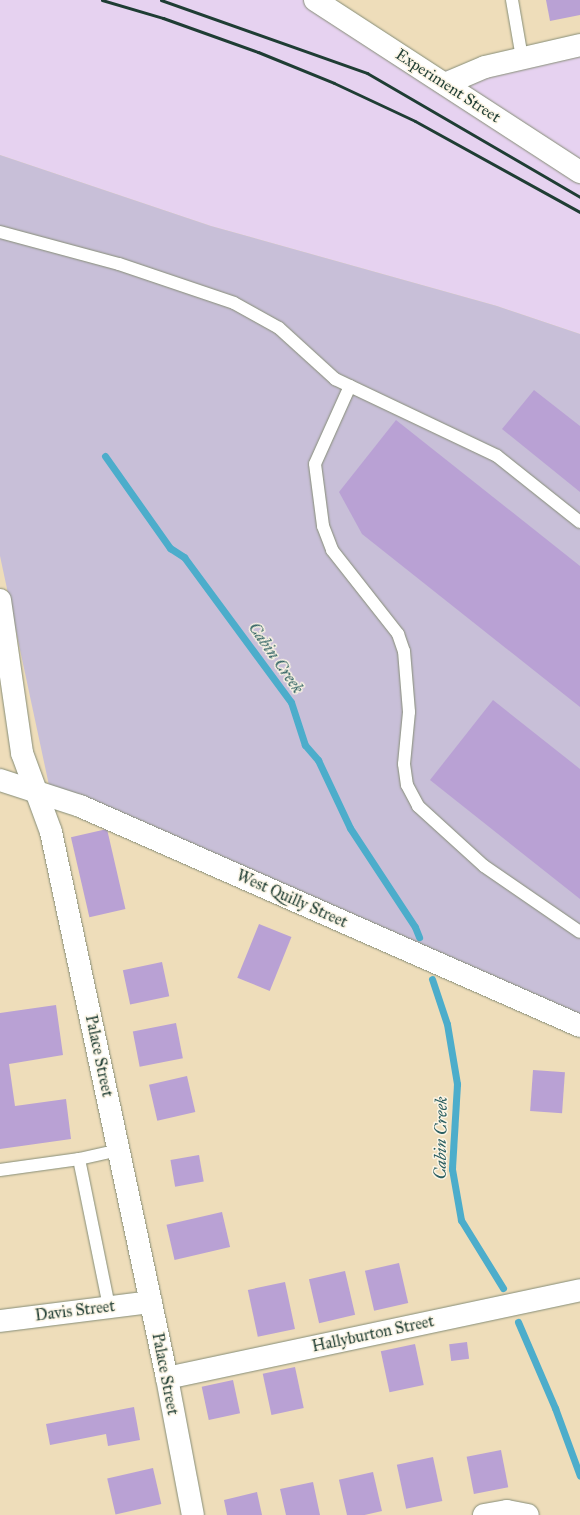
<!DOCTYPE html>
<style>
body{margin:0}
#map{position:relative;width:580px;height:1515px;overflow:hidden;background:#eeddba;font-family:"IM FELL Great Primer",serif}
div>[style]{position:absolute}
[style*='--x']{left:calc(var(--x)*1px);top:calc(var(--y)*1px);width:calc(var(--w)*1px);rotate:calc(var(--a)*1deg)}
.built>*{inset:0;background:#e6d2f0}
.industrial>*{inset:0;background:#c8bfd8}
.stream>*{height:7px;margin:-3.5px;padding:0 3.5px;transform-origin:3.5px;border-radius:3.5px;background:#4cadcb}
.building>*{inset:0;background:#b9a1d4;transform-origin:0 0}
.roads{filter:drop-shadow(0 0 1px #868d77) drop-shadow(0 0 1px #868d77)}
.service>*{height:12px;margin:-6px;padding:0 6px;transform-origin:6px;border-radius:6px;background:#fff}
.minor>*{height:22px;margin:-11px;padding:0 11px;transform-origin:11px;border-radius:11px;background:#fff}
.secondary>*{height:22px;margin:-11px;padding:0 11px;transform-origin:11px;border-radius:11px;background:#fff}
.rail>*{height:3px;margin:-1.5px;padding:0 1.5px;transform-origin:1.5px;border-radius:1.5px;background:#1f3d34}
span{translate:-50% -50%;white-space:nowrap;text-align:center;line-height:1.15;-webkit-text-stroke:3px #fcf5e5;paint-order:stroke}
.street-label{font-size:16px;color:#1f3d34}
.water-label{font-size:17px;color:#2c5f61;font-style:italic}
</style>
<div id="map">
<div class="built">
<i style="clip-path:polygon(0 0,329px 0,430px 74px,580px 41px,580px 334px,497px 306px,211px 226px,0 155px)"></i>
</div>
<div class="industrial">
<i style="clip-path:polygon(0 155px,211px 226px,497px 306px,580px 334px,580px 1020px,50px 790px,0 556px)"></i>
</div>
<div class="stream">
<i style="--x:105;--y:456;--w:113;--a:54.8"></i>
<i style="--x:170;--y:548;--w:17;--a:33"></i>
<i style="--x:184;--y:557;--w:180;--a:53.6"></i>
<i style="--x:291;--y:702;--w:45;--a:72"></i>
<i style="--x:305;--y:745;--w:20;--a:49"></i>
<i style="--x:318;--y:760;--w:75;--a:64.8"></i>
<i style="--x:350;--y:828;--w:118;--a:56.7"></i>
<i style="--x:415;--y:927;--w:11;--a:68"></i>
<i style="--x:432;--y:979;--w:47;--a:71.6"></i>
<i style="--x:447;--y:1024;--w:61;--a:80.5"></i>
<i style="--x:457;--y:1084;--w:85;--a:93.4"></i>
<i style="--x:452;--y:1169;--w:52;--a:80"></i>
<i style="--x:461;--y:1220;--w:80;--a:58.3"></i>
<i style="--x:518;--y:1322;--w:94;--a:66.7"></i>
<i style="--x:555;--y:1408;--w:72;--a:69.8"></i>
</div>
<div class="building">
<i style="clip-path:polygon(546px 0,580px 0,580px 15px,550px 21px)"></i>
<i style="clip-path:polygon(534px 390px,580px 426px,580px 492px,502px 429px)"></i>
<i style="clip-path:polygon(396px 420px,580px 566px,580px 707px,362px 534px,339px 492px)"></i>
<i style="clip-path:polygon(493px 700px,580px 769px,580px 899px,430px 780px)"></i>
<i style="left:107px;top:829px;width:82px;height:37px;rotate:77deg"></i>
<i style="left:259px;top:924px;width:35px;height:58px;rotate:22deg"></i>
<i style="left:162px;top:962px;width:35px;height:40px;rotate:78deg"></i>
<i style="clip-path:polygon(56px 1005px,63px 1055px,9px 1064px,15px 1106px,66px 1099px,71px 1139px,0 1149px,0 1013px)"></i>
<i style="left:176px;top:1023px;width:36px;height:44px;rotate:79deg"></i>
<i style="left:533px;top:1070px;width:32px;height:41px;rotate:4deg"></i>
<i style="left:187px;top:1076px;width:37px;height:39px;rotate:77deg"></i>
<i style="left:199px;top:1155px;width:27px;height:29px;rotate:80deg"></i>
<i style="left:222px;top:1212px;width:36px;height:57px;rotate:77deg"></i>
<i style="left:399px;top:1263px;width:41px;height:35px;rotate:77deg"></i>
<i style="left:345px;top:1271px;width:45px;height:37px;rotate:77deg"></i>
<i style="left:285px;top:1282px;width:48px;height:38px;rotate:78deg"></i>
<i style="left:467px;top:1342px;width:17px;height:18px;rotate:83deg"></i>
<i style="left:415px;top:1344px;width:42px;height:35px;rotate:78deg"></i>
<i style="left:295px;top:1367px;width:42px;height:33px;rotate:78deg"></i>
<i style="left:233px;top:1380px;width:34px;height:32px;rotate:78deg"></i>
<i style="clip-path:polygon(134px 1407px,140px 1440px,108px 1446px,106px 1434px,50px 1445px,46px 1424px)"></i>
<i style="left:501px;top:1450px;width:38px;height:35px;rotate:79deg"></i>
<i style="left:433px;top:1457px;width:45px;height:37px;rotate:78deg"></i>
<i style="left:153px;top:1468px;width:37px;height:47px;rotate:77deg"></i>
<i style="left:373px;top:1472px;width:40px;height:35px;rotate:77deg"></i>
<i style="clip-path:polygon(313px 1482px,320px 1515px,286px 1515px,280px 1489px)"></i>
<i style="clip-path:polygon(257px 1492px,262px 1515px,227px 1515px,224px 1500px)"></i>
</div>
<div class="roads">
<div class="service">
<i style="--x:512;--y:0;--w:59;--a:80.2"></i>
<i style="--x:0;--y:232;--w:123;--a:15.1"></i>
<i style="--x:119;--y:264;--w:121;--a:18.7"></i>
<i style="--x:234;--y:303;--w:51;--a:29.1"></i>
<i style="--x:279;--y:328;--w:76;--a:42.3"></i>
<i style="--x:335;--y:379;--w:179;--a:25.4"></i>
<i style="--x:497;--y:456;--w:106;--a:38.5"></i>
<i style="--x:350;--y:386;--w:85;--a:114.2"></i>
<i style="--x:315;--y:464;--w:63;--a:82.6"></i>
<i style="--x:323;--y:526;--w:26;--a:69"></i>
<i style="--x:332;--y:550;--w:107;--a:51.8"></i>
<i style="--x:398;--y:634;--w:18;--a:71"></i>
<i style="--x:404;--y:651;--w:61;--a:85.3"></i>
<i style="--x:409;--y:712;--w:52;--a:95.5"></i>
<i style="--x:404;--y:764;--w:21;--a:82"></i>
<i style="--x:407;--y:785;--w:24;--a:62"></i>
<i style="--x:418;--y:806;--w:89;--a:42.3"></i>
<i style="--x:484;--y:866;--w:116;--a:34.5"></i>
<i style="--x:79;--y:1159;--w:41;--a:-12.7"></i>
<i style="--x:0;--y:1170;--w:80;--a:-7.9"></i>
<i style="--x:79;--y:1159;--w:151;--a:78.5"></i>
</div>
<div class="minor">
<i style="--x:445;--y:84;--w:43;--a:-23"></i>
<i style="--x:485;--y:67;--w:98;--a:-13"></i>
<i style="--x:0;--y:600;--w:155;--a:81.8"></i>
<i style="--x:22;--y:753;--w:84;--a:69.8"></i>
<i style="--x:51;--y:832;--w:558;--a:78.01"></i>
<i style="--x:167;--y:1378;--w:139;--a:79.3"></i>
<i style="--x:0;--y:780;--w:84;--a:18"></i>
<i style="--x:80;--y:806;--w:546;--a:23.75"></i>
<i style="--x:0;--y:1321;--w:152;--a:-7.2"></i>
<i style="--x:167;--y:1378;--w:422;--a:-12"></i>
<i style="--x:484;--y:1515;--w:23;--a:-10"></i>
<i style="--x:507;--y:1511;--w:21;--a:11"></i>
</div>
<div class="secondary">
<i style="--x:315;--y:0;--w:316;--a:33"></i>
</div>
</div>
<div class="rail">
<i style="--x:102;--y:0;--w:64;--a:16.4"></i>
<i style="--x:163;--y:18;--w:101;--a:19.7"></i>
<i style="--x:258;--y:52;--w:82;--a:22.2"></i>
<i style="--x:334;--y:83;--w:89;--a:25.1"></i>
<i style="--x:415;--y:121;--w:188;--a:28.9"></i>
<i style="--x:161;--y:0;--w:219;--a:19.5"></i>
<i style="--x:367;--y:73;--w:246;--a:30.2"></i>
</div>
<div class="street-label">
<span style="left:448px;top:86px;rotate:33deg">Experiment Street</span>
<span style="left:292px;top:899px;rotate:24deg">West Quilly Street</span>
<span style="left:99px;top:1056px;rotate:78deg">Palace Street</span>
<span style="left:75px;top:1311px;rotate:-7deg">Davis Street</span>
<span style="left:373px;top:1334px;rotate:-12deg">Hallyburton Street</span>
<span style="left:165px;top:1374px;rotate:79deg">Palace Street</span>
</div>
<div class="water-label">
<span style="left:276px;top:658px;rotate:55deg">Cabin Creek</span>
<span style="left:441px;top:1138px;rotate:-89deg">Cabin Creek</span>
</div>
</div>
